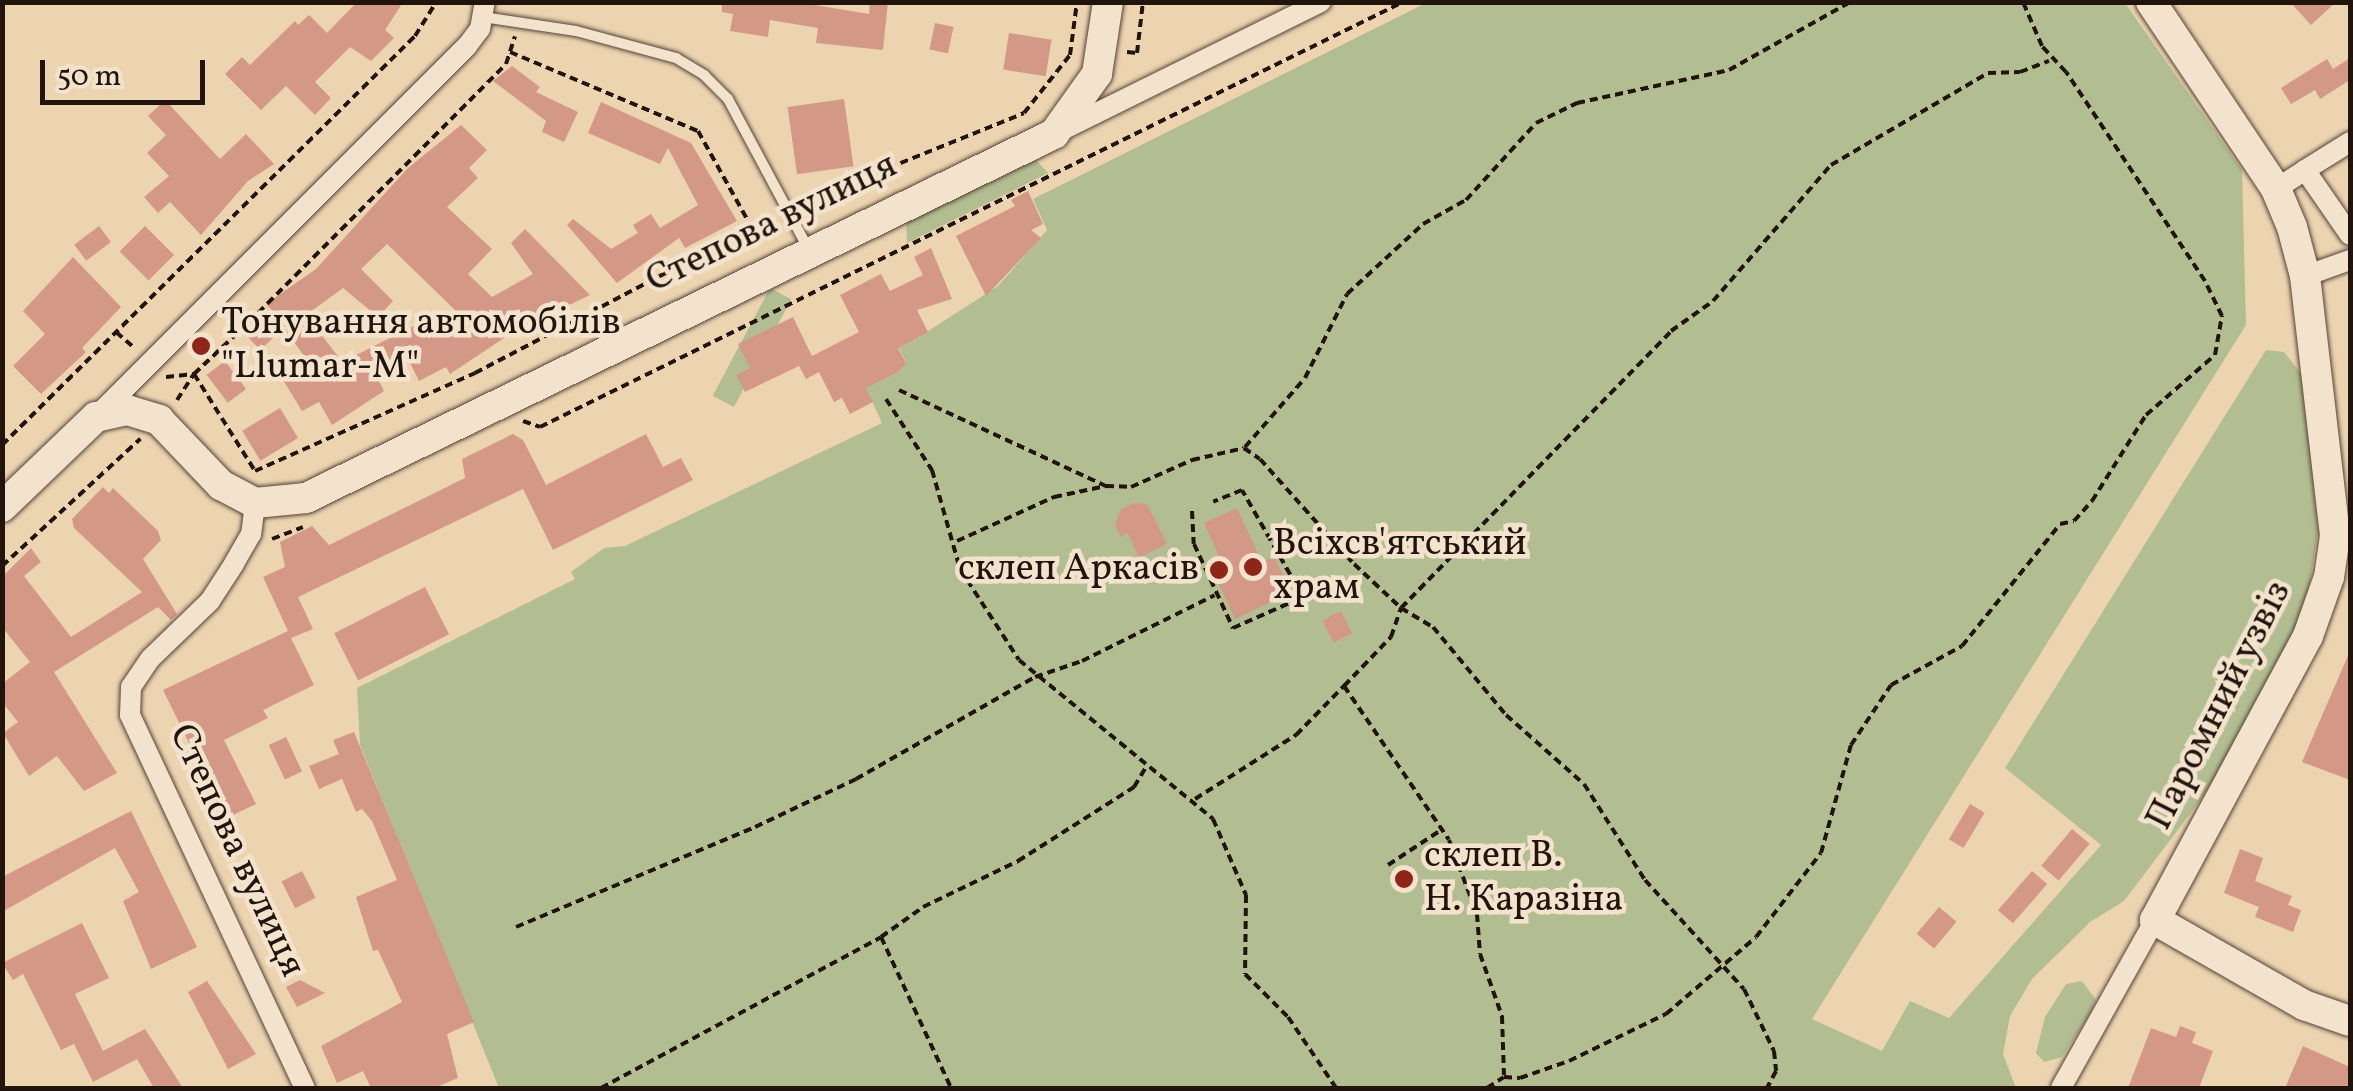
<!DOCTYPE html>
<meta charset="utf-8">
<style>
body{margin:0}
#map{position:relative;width:2353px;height:1091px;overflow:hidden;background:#ecd4b1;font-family:Vollkorn,serif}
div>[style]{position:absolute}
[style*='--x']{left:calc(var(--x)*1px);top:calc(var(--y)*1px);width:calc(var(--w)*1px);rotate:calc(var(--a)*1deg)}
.green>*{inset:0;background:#b2be91;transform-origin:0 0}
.building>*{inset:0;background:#d49886;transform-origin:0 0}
.path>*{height:4px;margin-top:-2px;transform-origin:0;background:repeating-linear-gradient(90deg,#21140d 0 8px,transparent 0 13px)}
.roads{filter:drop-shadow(0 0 2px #544436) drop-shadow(0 0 2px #544436)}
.lane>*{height:10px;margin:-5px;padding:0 5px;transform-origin:5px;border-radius:5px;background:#f3e3cc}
.street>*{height:20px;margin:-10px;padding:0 10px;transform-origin:10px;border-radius:10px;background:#f3e3cc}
.secondary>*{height:30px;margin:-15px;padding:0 15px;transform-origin:15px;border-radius:15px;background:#f3e3cc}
.dots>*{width:28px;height:28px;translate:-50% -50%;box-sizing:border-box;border:5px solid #f3e3cc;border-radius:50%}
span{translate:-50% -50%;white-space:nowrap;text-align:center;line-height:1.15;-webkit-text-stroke:9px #f3e3cc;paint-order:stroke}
.street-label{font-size:38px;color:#21140d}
.poi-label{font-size:38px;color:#21140d}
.left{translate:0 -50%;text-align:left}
.right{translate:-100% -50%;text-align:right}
.frame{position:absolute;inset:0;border:5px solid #21140d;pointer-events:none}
.scale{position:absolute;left:40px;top:60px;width:165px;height:45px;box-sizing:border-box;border:5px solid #21140d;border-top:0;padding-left:12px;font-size:30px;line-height:35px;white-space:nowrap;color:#21140d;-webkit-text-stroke:8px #f3e3cc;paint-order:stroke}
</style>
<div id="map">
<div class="green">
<i style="clip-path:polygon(1426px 3px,2125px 3px,2242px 170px,2246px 325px,1812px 1019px,1882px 1051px,1910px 1001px,1949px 1018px,2101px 845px,2005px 768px,2266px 350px,2284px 352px,2303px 376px,2318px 531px,2309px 588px,2286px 653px,2205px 794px,2124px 901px,2090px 922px,2032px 979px,2010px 1016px,2003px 1054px,2016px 1088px,499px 1088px,360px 745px,357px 688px,575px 579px,571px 572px,604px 548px,625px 546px,882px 423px,866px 388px,906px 362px,888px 327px,919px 337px,998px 286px,1047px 230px,1033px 199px)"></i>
<i style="clip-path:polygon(1036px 160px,1048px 173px,907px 243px,906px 221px)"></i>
<i style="left:770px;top:288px;width:24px;height:122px;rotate:28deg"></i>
<i style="clip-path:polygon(2082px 981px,2096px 1000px,2090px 1014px,2062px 1057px,2044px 1062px,2036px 1053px,2045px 1017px,2066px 984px)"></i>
</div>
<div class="building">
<i style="clip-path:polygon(357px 2px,403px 2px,385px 30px,394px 38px,371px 61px,350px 47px,315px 82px,331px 98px,315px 115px,286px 86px,261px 110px,225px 74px,242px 57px,250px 65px,295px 21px,298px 25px,309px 15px,327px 33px)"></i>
<i style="clip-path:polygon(722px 2px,797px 2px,869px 14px,870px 2px,888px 2px,883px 50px,816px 43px,818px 28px,770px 20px,768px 37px,730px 31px,733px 14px,722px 12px)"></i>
<i style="clip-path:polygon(2290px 2px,2336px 2px,2311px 25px)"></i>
<i style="left:935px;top:23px;width:19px;height:27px;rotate:12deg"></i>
<i style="left:1009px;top:33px;width:43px;height:37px;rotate:9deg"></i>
<i style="clip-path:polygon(2350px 58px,2350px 80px,2320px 99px,2315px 90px,2291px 104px,2281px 88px,2327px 59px,2333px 69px)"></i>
<i style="clip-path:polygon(512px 66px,540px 87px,536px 92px,578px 112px,564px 142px,542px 132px,546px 121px,493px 81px)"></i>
<i style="left:844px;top:99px;width:68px;height:57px;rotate:82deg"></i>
<i style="clip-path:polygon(165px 100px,220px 159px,246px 134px,274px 164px,248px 181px,201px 235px,170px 202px,158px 213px,144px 197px,169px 176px,147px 153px,166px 135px,148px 116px)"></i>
<i style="clip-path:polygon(601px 102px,691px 143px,737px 221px,685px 248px,679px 238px,617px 283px,567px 225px,573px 219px,611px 249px,638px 233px,633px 225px,651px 214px,660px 228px,698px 205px,668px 148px,660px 164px,588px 133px)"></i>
<i style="clip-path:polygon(evenodd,461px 125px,487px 150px,469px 168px,478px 178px,447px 207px,492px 249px,468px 274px,492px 297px,533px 274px,511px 243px,525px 229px,590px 295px,513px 332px,450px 374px,446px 367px,419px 381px,407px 357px,375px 373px,384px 391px,332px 425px,319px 402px,302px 411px,283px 380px,309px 363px,284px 328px,260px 350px,247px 336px,273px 311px,266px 304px,316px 269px,408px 168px,461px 125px,387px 244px,456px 311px,418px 335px,414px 326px,332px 367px,340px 359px,306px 315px,343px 288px,378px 317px,393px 301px,361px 269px,387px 244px)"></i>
<i style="clip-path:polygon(1028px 191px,1043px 224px,1031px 230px,1041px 238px,986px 296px,956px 236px,1015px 206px,1011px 200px)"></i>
<i style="left:99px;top:226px;width:20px;height:31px;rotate:53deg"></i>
<i style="left:145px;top:226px;width:41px;height:36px;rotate:45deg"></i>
<i style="clip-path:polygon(931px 248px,952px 299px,917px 310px,928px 332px,898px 348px,906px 363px,898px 372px,866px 388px,873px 402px,850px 414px,842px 398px,834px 402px,819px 372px,806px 379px,799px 366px,745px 392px,736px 375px,750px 368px,738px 344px,793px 317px,812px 356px,859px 332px,840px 295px,881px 274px,890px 291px,923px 275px,914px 257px)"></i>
<i style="clip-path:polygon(73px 257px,121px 307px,82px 348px,86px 352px,41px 394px,13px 366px,45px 334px,23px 311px)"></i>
<i style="left:225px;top:361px;width:35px;height:23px;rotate:53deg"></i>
<i style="left:280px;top:408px;width:35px;height:44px;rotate:59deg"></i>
<i style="clip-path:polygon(513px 434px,523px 440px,546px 485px,646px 434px,663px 467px,681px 458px,693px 480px,553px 550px,523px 489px,298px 597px,313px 629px,291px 638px,314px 685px,263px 710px,268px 718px,224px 740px,256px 804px,216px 823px,181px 750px,190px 745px,163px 690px,288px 631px,263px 577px,285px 567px,280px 542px,312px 526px,329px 545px,465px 478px,462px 459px)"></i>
<i style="clip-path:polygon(103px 487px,109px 493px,113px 488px,158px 531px,161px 540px,143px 559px,177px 614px,171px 620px,158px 607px,54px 672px,117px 773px,84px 791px,57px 756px,29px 776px,3px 733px,18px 722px,2px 702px,2px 684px,30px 662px,2px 627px,2px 577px,31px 548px,41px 562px,24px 576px,71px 637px,142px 592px,74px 528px,72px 519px)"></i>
<i style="clip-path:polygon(1134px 503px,1147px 504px,1167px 544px,1139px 558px,1128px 533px,1121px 537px,1115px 525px,1121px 509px)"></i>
<i style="clip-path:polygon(1237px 508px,1262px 562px,1274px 556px,1291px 593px,1235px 619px,1211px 566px,1221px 561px,1204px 523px)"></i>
<i style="left:425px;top:587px;width:53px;height:102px;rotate:63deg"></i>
<i style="left:1341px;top:611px;width:25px;height:21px;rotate:63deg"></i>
<i style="clip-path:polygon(2350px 651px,2350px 780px,2302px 762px)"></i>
<i style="clip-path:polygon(354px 732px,474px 1022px,447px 1034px,458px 1078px,434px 1088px,371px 1088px,363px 1071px,337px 1083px,321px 1046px,402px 1002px,378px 950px,373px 951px,356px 897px,397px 880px,372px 821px,362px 809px,356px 812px,342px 779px,319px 789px,309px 766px,339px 754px,333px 740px)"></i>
<i style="left:286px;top:737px;width:38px;height:19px;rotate:65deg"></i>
<i style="left:1970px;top:804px;width:17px;height:41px;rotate:31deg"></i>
<i style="clip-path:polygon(131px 811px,197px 947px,151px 969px,123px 901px,139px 892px,115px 848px,2px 912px,2px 877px)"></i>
<i style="left:2072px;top:829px;width:23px;height:48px;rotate:40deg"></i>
<i style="clip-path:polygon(2240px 849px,2263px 858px,2255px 881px,2292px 896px,2288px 905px,2301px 910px,2293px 932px,2255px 917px,2259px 907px,2224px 893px)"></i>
<i style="left:1410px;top:864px;width:22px;height:23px;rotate:66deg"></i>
<i style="left:302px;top:871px;width:30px;height:23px;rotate:63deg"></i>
<i style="left:2032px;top:871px;width:20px;height:52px;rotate:41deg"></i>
<i style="left:1939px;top:907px;width:23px;height:35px;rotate:40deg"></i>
<i style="clip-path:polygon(82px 923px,109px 978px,75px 994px,103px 1051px,145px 1029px,183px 1088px,154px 1088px,137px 1059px,93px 1082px,74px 1044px,61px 1050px,23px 974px,13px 980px,2px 963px)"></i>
<i style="clip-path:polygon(300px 980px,325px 993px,297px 1007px,286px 987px)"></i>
<i style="clip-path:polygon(207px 981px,256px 1054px,228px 1069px,188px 992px)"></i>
<i style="clip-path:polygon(2180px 1026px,2196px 1032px,2192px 1043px,2213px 1051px,2199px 1088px,2128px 1088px,2151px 1028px,2176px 1037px)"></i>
<i style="clip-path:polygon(2303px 1046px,2350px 1067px,2350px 1088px,2285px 1088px)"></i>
</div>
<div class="path">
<i style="--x:510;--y:52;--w:204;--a:22.8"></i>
<i style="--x:698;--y:131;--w:111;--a:60.9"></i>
<i style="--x:1127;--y:52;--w:10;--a:6"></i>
<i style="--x:1137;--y:53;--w:51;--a:-83.3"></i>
<i style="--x:804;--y:202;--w:237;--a:-22"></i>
<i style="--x:1024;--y:113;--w:74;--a:-51.6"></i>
<i style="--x:1070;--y:55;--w:53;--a:-82.5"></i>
<i style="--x:116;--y:332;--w:23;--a:41"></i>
<i style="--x:166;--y:377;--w:28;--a:-6"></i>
<i style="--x:194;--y:374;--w:76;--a:-43.4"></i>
<i style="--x:249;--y:322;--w:364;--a:-45.1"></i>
<i style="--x:506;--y:64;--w:29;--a:-72"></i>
<i style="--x:899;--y:390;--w:228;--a:24.9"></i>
<i style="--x:1106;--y:486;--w:25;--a:2"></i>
<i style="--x:1131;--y:487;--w:67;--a:-23.9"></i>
<i style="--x:1192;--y:460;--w:53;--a:-13"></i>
<i style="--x:1244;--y:448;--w:19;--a:35"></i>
<i style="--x:1260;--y:459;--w:141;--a:48.2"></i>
<i style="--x:1354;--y:564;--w:64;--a:43.1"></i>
<i style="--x:1401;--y:608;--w:37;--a:31"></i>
<i style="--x:1433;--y:627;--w:114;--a:50.3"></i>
<i style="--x:1506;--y:715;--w:104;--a:41.5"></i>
<i style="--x:1584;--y:784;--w:114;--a:57.6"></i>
<i style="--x:1645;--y:880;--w:147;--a:47.8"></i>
<i style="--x:1744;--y:989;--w:69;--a:64.2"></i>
<i style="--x:1774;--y:1051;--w:20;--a:84"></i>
<i style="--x:1776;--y:1071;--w:19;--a:118"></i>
<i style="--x:886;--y:399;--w:85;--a:57.1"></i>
<i style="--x:932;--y:470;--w:103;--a:74.2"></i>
<i style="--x:960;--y:569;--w:108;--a:57"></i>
<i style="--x:1019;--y:660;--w:251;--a:39.3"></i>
<i style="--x:1213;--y:819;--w:83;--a:66.5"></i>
<i style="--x:1246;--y:895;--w:79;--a:90.7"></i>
<i style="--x:1245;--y:974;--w:61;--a:45"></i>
<i style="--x:1288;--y:1017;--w:86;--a:55.9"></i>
<i style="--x:177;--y:400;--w:31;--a:-57"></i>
<i style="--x:194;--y:374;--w:115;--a:57.8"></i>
<i style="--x:255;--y:471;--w:241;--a:-24"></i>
<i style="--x:475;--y:373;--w:335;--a:-27.7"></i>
<i style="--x:523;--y:421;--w:18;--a:19"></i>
<i style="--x:540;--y:427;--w:962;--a:-26.22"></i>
<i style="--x:2;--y:445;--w:581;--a:-44.72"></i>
<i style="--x:415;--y:36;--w:40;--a:-58"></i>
<i style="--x:1245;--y:447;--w:91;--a:-49"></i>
<i style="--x:1305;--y:378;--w:94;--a:-63.4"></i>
<i style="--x:1347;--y:294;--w:103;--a:-42.6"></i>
<i style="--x:1423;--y:224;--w:49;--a:-29.2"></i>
<i style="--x:1466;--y:200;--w:104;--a:-47.7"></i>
<i style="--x:1536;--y:123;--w:46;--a:-26"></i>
<i style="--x:1577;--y:103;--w:156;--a:-12.2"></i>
<i style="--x:1729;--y:70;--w:139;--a:-29.3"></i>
<i style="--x:1192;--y:511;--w:33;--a:87"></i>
<i style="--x:1194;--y:544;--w:93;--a:65.1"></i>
<i style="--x:1233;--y:628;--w:77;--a:-23.9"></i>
<i style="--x:1303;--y:597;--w:123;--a:-119.7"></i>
<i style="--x:1242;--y:490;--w:31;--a:158"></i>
<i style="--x:272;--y:539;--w:33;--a:-21"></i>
<i style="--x:957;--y:541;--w:107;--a:-24.4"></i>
<i style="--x:1054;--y:497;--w:53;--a:-11.9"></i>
<i style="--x:2;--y:566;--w:188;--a:-42.6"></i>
<i style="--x:1344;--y:686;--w:186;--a:55.7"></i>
<i style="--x:1449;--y:840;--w:79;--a:69.3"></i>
<i style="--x:1477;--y:914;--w:40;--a:85.7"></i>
<i style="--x:1480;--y:954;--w:66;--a:70.5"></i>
<i style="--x:1502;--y:1016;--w:59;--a:88.1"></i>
<i style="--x:1195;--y:799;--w:120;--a:-32.4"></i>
<i style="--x:1296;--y:735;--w:69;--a:-45.6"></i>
<i style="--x:1344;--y:686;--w:68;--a:-46.2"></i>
<i style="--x:1391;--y:637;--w:31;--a:-71"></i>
<i style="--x:1401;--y:608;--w:387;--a:-45.7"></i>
<i style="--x:1671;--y:331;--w:52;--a:-35.5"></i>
<i style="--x:1713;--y:301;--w:180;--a:-49.1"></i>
<i style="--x:1831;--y:165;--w:182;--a:-30.4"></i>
<i style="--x:1988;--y:73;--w:32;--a:-2"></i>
<i style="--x:2020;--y:72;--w:31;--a:-21"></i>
<i style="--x:1388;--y:865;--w:64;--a:-33.4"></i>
<i style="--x:516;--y:927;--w:259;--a:-22.7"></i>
<i style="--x:755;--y:827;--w:112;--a:-25.4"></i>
<i style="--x:856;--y:779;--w:206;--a:-29.7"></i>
<i style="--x:1035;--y:677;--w:50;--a:-18.8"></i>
<i style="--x:1082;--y:661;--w:148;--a:-26.4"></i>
<i style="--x:881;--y:937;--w:166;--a:65.1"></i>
<i style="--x:601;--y:1088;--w:318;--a:-28.3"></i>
<i style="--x:881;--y:937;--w:52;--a:-35.5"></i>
<i style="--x:923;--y:907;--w:106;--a:-25.8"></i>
<i style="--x:1018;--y:861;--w:138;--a:-32.5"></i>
<i style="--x:1134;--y:787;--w:26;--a:-59"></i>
<i style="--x:1487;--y:1088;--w:20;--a:-33"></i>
<i style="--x:1504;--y:1077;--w:16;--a:4"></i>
<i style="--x:1520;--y:1078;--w:52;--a:-19.1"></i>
<i style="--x:1569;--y:1061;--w:108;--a:-25.9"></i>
<i style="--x:1666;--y:1014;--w:118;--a:-40.5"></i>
<i style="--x:1756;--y:937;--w:106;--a:-52.3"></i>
<i style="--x:1821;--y:853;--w:112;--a:-74.5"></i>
<i style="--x:1851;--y:745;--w:72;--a:-56.3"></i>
<i style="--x:1891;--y:685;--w:81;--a:-28.8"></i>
<i style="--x:1962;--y:646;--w:156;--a:-51.2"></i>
<i style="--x:2060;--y:524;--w:14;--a:-12"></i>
<i style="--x:2074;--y:521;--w:27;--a:-48"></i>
<i style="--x:2092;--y:501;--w:102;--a:-57.9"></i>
<i style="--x:2146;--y:415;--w:91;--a:-41"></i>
<i style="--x:2215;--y:355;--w:40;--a:-80"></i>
<i style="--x:2222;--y:316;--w:39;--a:-116"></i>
<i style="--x:2205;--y:281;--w:251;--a:-123.6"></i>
<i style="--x:2066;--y:72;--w:35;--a:-133"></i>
<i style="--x:2042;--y:46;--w:48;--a:-113.4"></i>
</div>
<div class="roads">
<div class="lane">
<i style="--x:483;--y:17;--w:94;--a:8.6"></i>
<i style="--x:576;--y:31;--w:104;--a:15.1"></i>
<i style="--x:676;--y:58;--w:33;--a:31"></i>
<i style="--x:704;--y:75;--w:34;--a:45"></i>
<i style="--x:728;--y:99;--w:169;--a:61.8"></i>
</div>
<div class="street">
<i style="--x:1060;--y:131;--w:291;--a:-26.3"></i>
<i style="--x:2305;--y:170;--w:53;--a:-31.9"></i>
<i style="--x:2276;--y:189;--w:35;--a:-33"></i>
<i style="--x:2305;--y:170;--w:79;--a:55.3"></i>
<i style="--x:2305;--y:276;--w:48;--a:-19.6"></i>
<i style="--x:99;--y:414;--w:520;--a:-45"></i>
<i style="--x:467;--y:46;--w:21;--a:-53"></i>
<i style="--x:480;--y:29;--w:27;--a:-80"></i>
<i style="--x:255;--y:503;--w:31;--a:97"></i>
<i style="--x:251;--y:534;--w:34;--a:120"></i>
<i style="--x:234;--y:564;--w:44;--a:123"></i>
<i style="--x:210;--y:601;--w:83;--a:136"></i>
<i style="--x:150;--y:659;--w:34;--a:124"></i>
<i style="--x:131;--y:687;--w:28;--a:92"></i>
<i style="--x:130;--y:715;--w:412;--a:64.9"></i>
<i style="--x:2061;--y:1088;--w:193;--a:-60.8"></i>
</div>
<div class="secondary">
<i style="--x:2151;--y:2;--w:225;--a:56.2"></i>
<i style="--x:2276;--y:189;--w:41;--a:67.2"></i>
<i style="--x:2292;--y:227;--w:51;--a:75.1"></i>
<i style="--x:2305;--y:276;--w:262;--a:83.4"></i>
<i style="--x:2335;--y:536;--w:41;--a:98.3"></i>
<i style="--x:2329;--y:577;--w:63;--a:109.6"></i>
<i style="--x:2308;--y:636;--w:323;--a:118.3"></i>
<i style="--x:2155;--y:920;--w:172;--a:29.7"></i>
<i style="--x:2304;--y:1005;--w:49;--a:19.2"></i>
<i style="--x:2;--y:507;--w:130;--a:-43.8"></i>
<i style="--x:96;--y:417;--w:32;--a:-13"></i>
<i style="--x:127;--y:410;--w:34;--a:17"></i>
<i style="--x:159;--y:420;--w:90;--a:46.4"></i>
<i style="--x:221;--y:485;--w:38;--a:28"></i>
<i style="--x:255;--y:503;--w:51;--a:-5.6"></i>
<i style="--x:306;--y:498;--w:832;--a:-25.95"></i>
<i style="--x:1054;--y:134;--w:74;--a:-54.4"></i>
<i style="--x:1097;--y:74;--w:73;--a:-81.3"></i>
</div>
</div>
<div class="dots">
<i style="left:201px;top:346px;background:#8f2418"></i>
<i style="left:1253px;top:567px;background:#8f2418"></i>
<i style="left:1219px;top:570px;background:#8f2418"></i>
<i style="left:1404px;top:879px;background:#8f2418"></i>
</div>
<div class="street-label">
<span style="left:772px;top:224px;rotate:-26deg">Степова вулиця</span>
<span style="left:2220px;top:706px;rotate:-63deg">Паромний узвіз</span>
<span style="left:236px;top:851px;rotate:65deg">Степова вулиця</span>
</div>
<div class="poi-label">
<span class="left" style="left:221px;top:346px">Тонування автомобілів<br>"Llumar-M"</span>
<span class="left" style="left:1273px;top:567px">Всіхсв'ятський<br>храм</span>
<span class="right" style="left:1199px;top:570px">склеп Аркасів</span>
<span class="left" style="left:1424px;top:879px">склеп В.<br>Н. Каразіна</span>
</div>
<div class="frame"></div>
<div class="scale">50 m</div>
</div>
